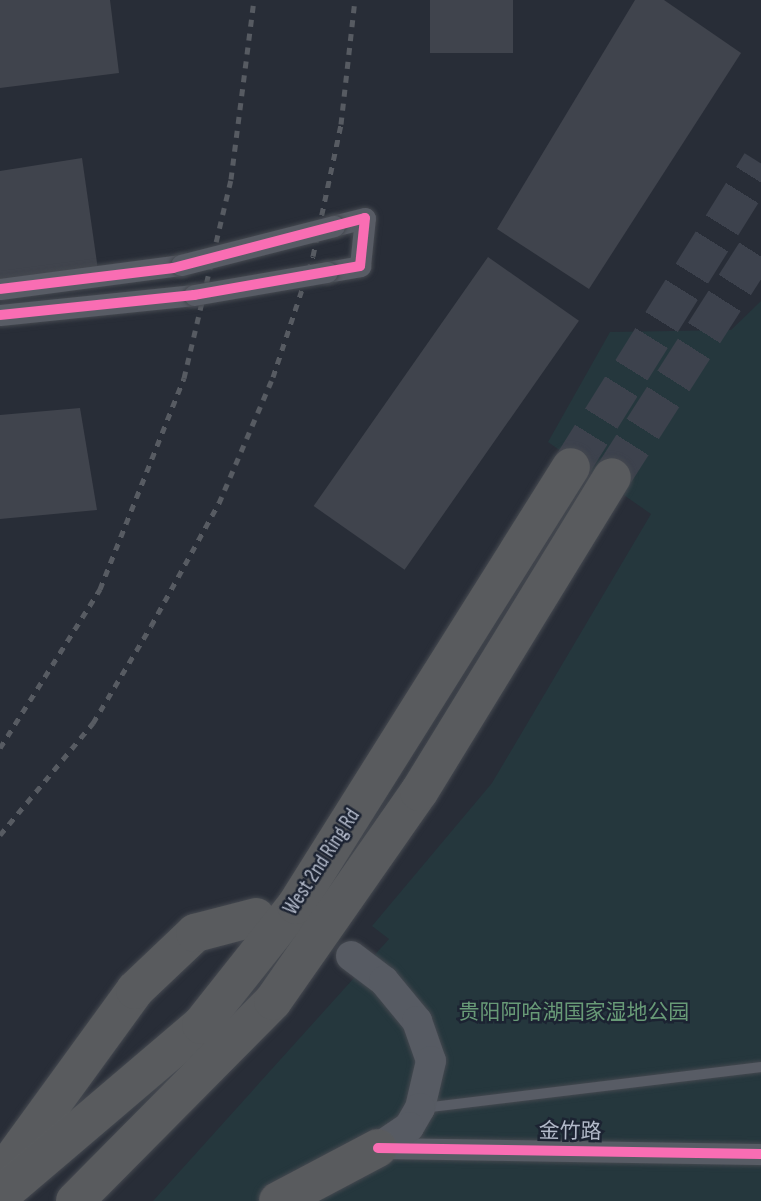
<!DOCTYPE html>
<meta charset="utf-8">
<style>
body{margin:0}
#map{position:relative;width:761px;height:1201px;overflow:hidden;background:#282d37;font-family:"Sofia Sans Condensed","Noto Sans SC",sans-serif}
div>[style]{position:absolute}
[style*='--x']{left:calc(var(--x)*1px);top:calc(var(--y)*1px);width:calc(var(--w)*1px);rotate:calc(var(--a)*1deg)}
.green>*{inset:0;background:#25373d}
.building>*{inset:0;background:#40444d;transform-origin:0 0}
.highway-tunnel>*{height:38px;margin-top:-19px;transform-origin:0;background:repeating-linear-gradient(90deg,#3d424d 0 38px,transparent 0 57px)}
.roads{filter:drop-shadow(0 0 2px #454950) drop-shadow(0 0 2px #454950)}
.lane>*{height:10px;margin:-5px;padding:0 5px;transform-origin:5px;border-radius:5px;background:#585c65}
.street>*{height:21px;margin:-10.5px;padding:0 10.5px;transform-origin:10.5px;border-radius:10.5px;background:#585c65}
.secondary>*{height:30px;margin:-15px;padding:0 15px;transform-origin:15px;border-radius:15px;background:#575b63}
.highway>*{height:38px;margin:-19px;padding:0 19px;transform-origin:19px;border-radius:19px;background:#595b5e}
.rail>*{height:5px;margin-top:-2.5px;transform-origin:0;background:repeating-linear-gradient(90deg,#575b62 0 7px,transparent 0 14px)}
.bridges{filter:drop-shadow(0 0 2px #454950) drop-shadow(0 0 2px #454950)}
.street-bridge>*{height:21px;margin:-10.5px;padding:0 10.5px;transform-origin:10.5px;border-radius:10.5px;background:#585c65}
.cycleway>*{height:10px;margin:-5px;padding:0 5px;transform-origin:5px;border-radius:5px;background:#f96db3}
span{translate:-50% -50%;white-space:nowrap;text-align:center;line-height:1.15;-webkit-text-stroke:5px #1c2332;paint-order:stroke}
.street-label{font-size:21px;color:#b2b9c9}
.park-label{font-size:21px;color:#689a77}
</style>
<div id="map">
<div class="green">
<i style="clip-path:polygon(761px 301px,761px 1201px,153px 1201px,389px 939px,372px 926px,492px 783px,651px 514px,548px 442px,610px 332px,731px 330px)"></i>
</div>
<div class="building">
<i style="clip-path:polygon(0 0,110px 0,119px 73px,0 88px)"></i>
<i style="left:430px;top:0;width:83px;height:53px"></i>
<i style="clip-path:polygon(635px 0,664px 0,741px 53px,589px 289px,497px 229px)"></i>
<i style="clip-path:polygon(82px 158px,98px 270px,0 280px,0 171px)"></i>
<i style="left:488px;top:257px;width:111px;height:304px;rotate:35deg"></i>
<i style="clip-path:polygon(80px 408px,97px 510px,0 519px,0 415px)"></i>
</div>
<div class="highway-tunnel">
<i style="--x:571;--y:467;--w:358;--a:-58"></i>
<i style="--x:612;--y:477;--w:277;--a:-57.4"></i>
</div>
<div class="roads">
<div class="lane">
<i style="--x:423;--y:1108;--w:340;--a:-6.9"></i>
</div>
<div class="street">
<i style="--x:327;--y:272;--w:34;--a:-10"></i>
<i style="--x:360;--y:266;--w:48;--a:-84.1"></i>
<i style="--x:365;--y:218;--w:32;--a:166"></i>
<i style="--x:0;--y:289;--w:183;--a:-7.6"></i>
<i style="--x:0;--y:315;--w:195;--a:-5.9"></i>
<i style="--x:378;--y:1148;--w:383;--a:0.9"></i>
</div>
<div class="secondary">
<i style="--x:351;--y:956;--w:41;--a:37.1"></i>
<i style="--x:384;--y:981;--w:52;--a:50.5"></i>
<i style="--x:417;--y:1021;--w:42;--a:70.7"></i>
<i style="--x:431;--y:1061;--w:48;--a:103.2"></i>
<i style="--x:420;--y:1108;--w:22;--a:120"></i>
<i style="--x:409;--y:1127;--w:37;--a:146"></i>
</div>
<div class="highway">
<i style="--x:0;--y:1176;--w:230;--a:-54"></i>
<i style="--x:135;--y:990;--w:83;--a:-43.5"></i>
<i style="--x:195;--y:933;--w:63;--a:-14.7"></i>
<i style="--x:0;--y:1196;--w:264;--a:-40.4"></i>
<i style="--x:201;--y:1025;--w:153;--a:-51.6"></i>
<i style="--x:296;--y:905;--w:517;--a:-57.88"></i>
<i style="--x:75;--y:1201;--w:281;--a:-45.3"></i>
<i style="--x:273;--y:1001;--w:255;--a:-55.1"></i>
<i style="--x:419;--y:792;--w:369;--a:-58.5"></i>
<i style="--x:278;--y:1201;--w:113;--a:-27.9"></i>
</div>
</div>
<div class="rail">
<i style="--x:0;--y:748;--w:188;--a:-57.8"></i>
<i style="--x:100;--y:589;--w:227;--a:-68.3"></i>
<i style="--x:184;--y:378;--w:204;--a:-76.7"></i>
<i style="--x:231;--y:179;--w:180;--a:-82.7"></i>
<i style="--x:0;--y:835;--w:146;--a:-50.3"></i>
<i style="--x:93;--y:723;--w:113;--a:-59.1"></i>
<i style="--x:151;--y:626;--w:141;--a:-61.1"></i>
<i style="--x:219;--y:503;--w:137;--a:-66.8"></i>
<i style="--x:273;--y:377;--w:127;--a:-71.7"></i>
<i style="--x:313;--y:256;--w:135;--a:-78"></i>
<i style="--x:341;--y:124;--w:125;--a:-83.6"></i>
</div>
<div class="bridges">
<div class="street-bridge">
<i style="--x:181;--y:265;--w:158;--a:-14.3"></i>
<i style="--x:194;--y:295;--w:135;--a:-9.8"></i>
</div>
</div>
<div class="cycleway">
<i style="--x:0;--y:289;--w:174;--a:-6.9"></i>
<i style="--x:173;--y:268;--w:198;--a:-14.6"></i>
<i style="--x:365;--y:218;--w:48;--a:95.9"></i>
<i style="--x:360;--y:266;--w:169;--a:170.1"></i>
<i style="--x:194;--y:295;--w:195;--a:174.1"></i>
<i style="--x:378;--y:1148;--w:383;--a:0.9"></i>
</div>
<div class="street-label">
<span style="left:322px;top:862px;rotate:-57deg">West 2nd Ring Rd</span>
<span style="left:570px;top:1132px;rotate:1deg">金竹路</span>
</div>
<div class="park-label">
<span style="left:574px;top:1013px">贵阳阿哈湖国家湿地公园</span>
</div>
</div>
